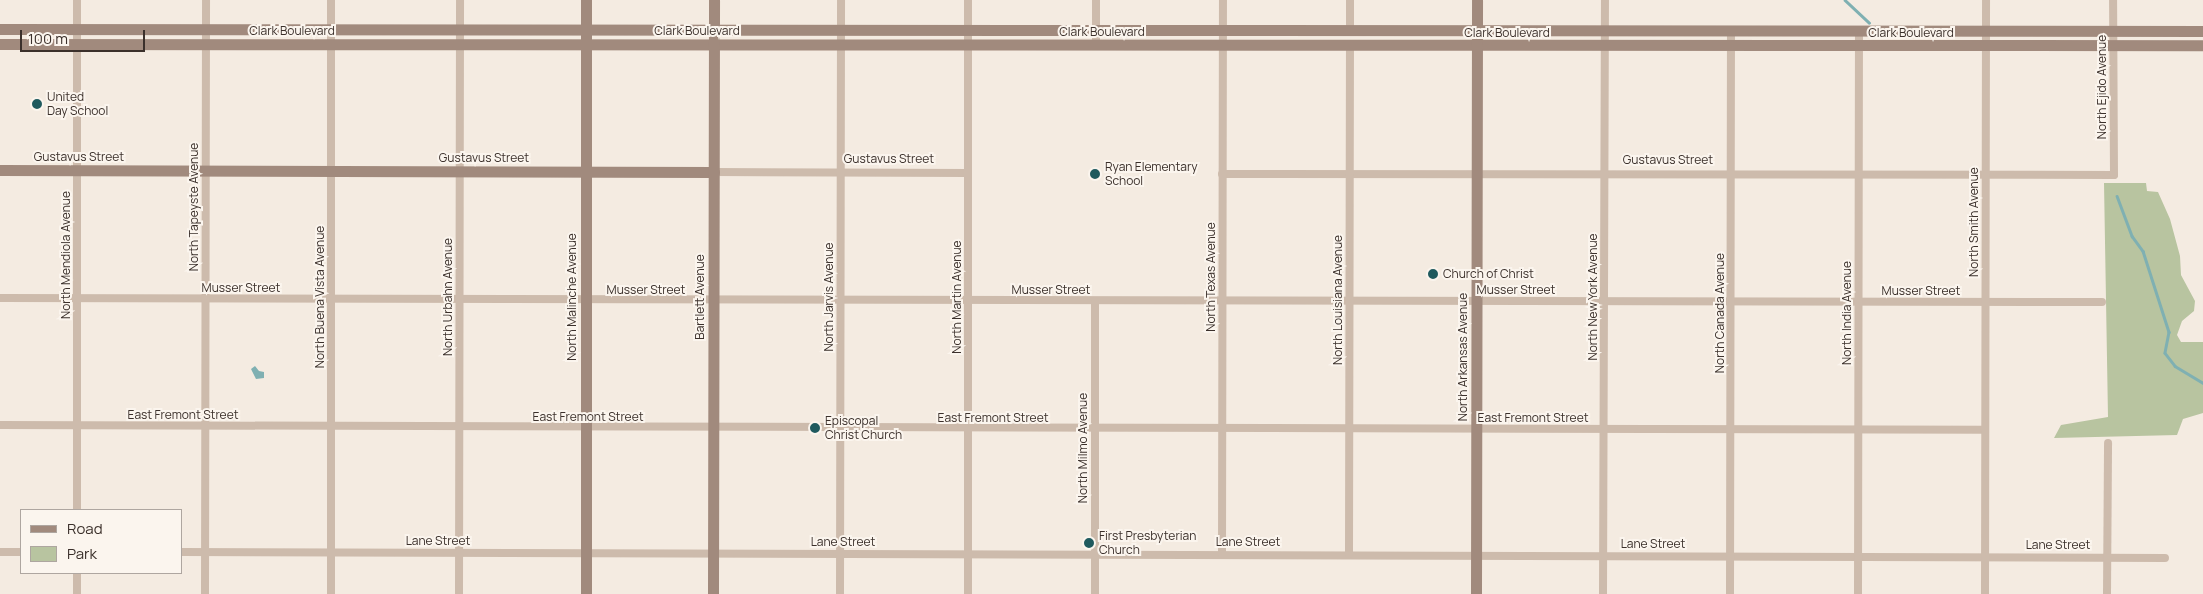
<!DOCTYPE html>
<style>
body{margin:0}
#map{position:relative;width:2203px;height:594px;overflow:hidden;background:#f4ebe1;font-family:Manrope,sans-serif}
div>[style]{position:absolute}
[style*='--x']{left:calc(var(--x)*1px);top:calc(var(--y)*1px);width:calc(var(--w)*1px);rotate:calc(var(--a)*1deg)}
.green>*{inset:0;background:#b8c4a0}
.water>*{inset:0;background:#7fb0b2}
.stream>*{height:2.5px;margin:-1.25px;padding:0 1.25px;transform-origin:1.25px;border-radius:1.25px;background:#7fb0b2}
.street>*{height:8px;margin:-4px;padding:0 4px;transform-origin:4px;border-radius:4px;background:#cdbbac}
.secondary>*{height:11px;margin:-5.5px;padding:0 5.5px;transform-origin:5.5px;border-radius:5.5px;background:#a18a7d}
.dots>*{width:14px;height:14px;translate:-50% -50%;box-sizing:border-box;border:2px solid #fbf5ee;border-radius:50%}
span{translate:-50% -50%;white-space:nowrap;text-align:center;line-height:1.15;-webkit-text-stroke:4px #fbf5ee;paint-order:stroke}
.street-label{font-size:12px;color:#3b302b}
.poi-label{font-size:12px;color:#3b302b}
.left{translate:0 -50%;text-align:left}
.legend{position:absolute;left:20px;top:509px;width:162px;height:65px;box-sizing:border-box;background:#fbf5ee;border:1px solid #aea6a0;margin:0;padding:6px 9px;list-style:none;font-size:15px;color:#3b302b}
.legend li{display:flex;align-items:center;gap:10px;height:25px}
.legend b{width:25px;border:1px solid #aea6a0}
.scale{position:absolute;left:20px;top:30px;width:125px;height:22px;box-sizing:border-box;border:2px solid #3b302b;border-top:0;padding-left:6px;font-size:15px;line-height:18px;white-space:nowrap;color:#3b302b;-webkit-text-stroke:4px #fbf5ee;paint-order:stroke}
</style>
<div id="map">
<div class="green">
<i style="clip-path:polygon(2104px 183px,2146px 183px,2147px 191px,2158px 192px,2170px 219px,2180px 256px,2181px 275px,2195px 301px,2194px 311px,2182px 321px,2177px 335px,2181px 342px,2203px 342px,2203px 413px,2183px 419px,2177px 435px,2054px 438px,2061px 425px,2108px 417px)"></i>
</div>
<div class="water">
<i style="clip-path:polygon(255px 366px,259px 371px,264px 372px,264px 378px,256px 379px,251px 369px)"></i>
</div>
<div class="stream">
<i style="--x:1845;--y:0;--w:33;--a:43"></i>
<i style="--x:2117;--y:196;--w:43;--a:69.4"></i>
<i style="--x:2132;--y:236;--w:19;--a:54"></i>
<i style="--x:2143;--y:251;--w:85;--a:72.2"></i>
<i style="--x:2169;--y:332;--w:21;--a:101"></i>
<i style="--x:2165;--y:353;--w:16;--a:52"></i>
<i style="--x:2175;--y:366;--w:33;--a:31"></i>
</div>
<div class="street">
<i style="--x:1350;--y:32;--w:32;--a:-90"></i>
<i style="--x:1096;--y:46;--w:46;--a:-90"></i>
<i style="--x:714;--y:172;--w:254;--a:0.2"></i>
<i style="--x:1222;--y:174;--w:892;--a:0.06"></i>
<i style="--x:2114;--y:175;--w:175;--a:-90.3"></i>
<i style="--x:0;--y:298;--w:2102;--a:0.11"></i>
<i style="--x:0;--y:425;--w:1985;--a:0.14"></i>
<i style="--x:77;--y:510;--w:510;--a:-90"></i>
<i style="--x:0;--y:552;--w:21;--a:0"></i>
<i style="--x:181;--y:552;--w:1984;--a:0.17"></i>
<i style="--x:1222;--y:554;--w:554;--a:-89.9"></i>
<i style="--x:1349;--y:554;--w:508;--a:-89.89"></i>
<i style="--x:77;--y:594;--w:21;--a:-90"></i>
<i style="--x:205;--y:594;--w:594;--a:-89.9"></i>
<i style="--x:331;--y:594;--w:594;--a:-90"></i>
<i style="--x:459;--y:594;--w:594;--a:-89.9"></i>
<i style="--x:840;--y:594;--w:594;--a:-89.9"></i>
<i style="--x:968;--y:594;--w:594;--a:-90"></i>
<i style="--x:1095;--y:594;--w:293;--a:-90"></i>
<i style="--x:1603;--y:594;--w:594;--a:-89.81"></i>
<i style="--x:1730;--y:594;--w:562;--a:-89.9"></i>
<i style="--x:1858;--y:594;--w:562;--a:-89.9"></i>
<i style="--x:1985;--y:594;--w:594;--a:-89.9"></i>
<i style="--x:2107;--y:594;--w:151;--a:-89.6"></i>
</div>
<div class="secondary">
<i style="--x:0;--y:29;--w:2203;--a:0.05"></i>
<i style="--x:0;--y:44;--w:2203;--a:0.03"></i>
<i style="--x:0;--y:170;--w:714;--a:0.16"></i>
<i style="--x:586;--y:594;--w:594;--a:-90"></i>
<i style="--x:713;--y:594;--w:594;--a:-89.9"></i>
<i style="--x:1476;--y:594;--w:594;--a:-89.9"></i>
</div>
<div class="dots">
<i style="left:37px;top:104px;background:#1f5a5e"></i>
<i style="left:1095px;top:174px;background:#1f5a5e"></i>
<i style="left:1433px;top:274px;background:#1f5a5e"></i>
<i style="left:815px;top:428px;background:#1f5a5e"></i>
<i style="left:1089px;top:543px;background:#1f5a5e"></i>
</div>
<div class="street-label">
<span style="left:292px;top:31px">Clark Boulevard</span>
<span style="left:697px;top:31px">Clark Boulevard</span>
<span style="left:1102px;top:32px">Clark Boulevard</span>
<span style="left:1507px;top:33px">Clark Boulevard</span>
<span style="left:1911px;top:33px">Clark Boulevard</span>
<span style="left:2102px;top:87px;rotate:-90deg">North Ejido Avenue</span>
<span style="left:79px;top:157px">Gustavus Street</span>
<span style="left:484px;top:158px">Gustavus Street</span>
<span style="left:889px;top:159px">Gustavus Street</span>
<span style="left:1668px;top:160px">Gustavus Street</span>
<span style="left:194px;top:207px;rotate:-90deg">North Tapeyste Avenue</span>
<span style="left:1974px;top:222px;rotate:-90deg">North Smith Avenue</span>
<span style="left:66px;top:255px;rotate:-90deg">North Mendiola Avenue</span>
<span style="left:1211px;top:277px;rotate:-90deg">North Texas Avenue</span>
<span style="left:241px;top:288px">Musser Street</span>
<span style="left:646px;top:290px">Musser Street</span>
<span style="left:1051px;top:290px">Musser Street</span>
<span style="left:1516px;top:290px">Musser Street</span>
<span style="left:1921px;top:291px">Musser Street</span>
<span style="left:320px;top:297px;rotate:-90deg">North Buena Vista Avenue</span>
<span style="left:448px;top:297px;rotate:-90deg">North Urbahn Avenue</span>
<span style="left:572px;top:297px;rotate:-90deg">North Malinche Avenue</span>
<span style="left:700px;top:297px;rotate:-90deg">Bartlett Avenue</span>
<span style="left:829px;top:297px;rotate:-90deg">North Jarvis Avenue</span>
<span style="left:957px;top:297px;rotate:-90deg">North Martin Avenue</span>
<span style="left:1593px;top:297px;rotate:-90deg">North New York Avenue</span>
<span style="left:1338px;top:300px;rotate:-90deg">North Louisiana Avenue</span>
<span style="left:1720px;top:313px;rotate:-90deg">North Canada Avenue</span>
<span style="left:1847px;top:313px;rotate:-90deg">North India Avenue</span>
<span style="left:1463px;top:357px;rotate:-90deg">North Arkansas Avenue</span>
<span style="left:183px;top:415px">East Fremont Street</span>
<span style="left:588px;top:417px">East Fremont Street</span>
<span style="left:993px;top:418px">East Fremont Street</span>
<span style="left:1533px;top:418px">East Fremont Street</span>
<span style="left:1083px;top:448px;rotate:-90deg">North Milmo Avenue</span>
<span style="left:438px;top:541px">Lane Street</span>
<span style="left:843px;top:542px">Lane Street</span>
<span style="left:1248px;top:542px">Lane Street</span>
<span style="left:1653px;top:544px">Lane Street</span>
<span style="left:2058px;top:545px">Lane Street</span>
</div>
<div class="poi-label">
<span class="left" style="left:47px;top:104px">United<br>Day School</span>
<span class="left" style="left:1105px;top:174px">Ryan Elementary<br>School</span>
<span class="left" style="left:1443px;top:274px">Church of Christ</span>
<span class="left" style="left:825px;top:428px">Episcopal<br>Christ Church</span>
<span class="left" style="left:1099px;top:543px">First Presbyterian<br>Church</span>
</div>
<ul class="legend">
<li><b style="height:6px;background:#a18a7d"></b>Road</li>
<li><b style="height:14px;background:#b8c4a0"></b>Park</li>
</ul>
<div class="scale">100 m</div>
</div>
